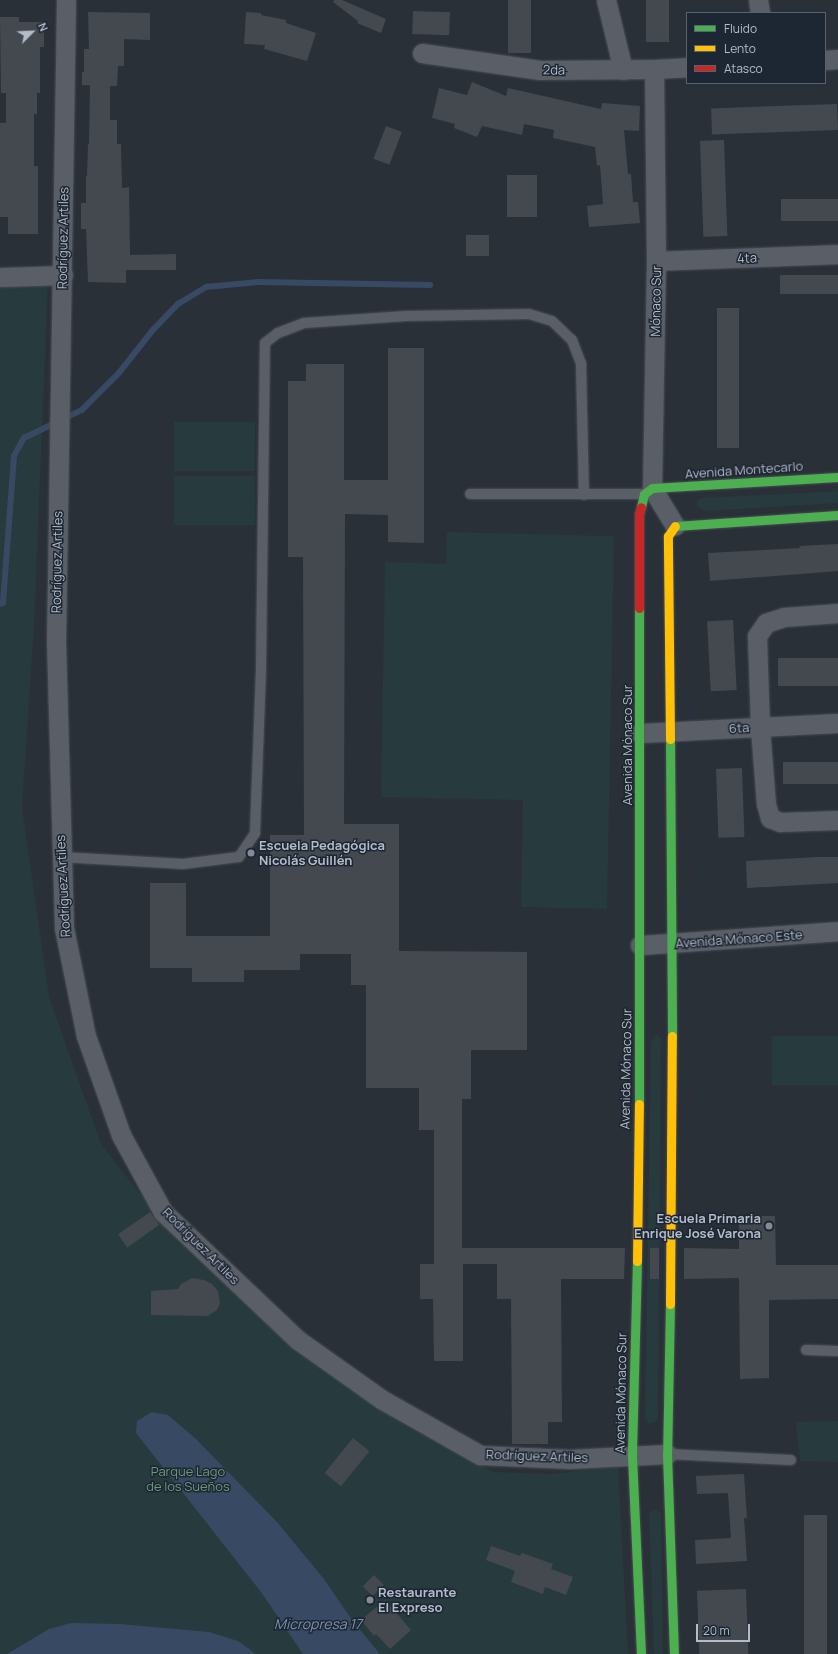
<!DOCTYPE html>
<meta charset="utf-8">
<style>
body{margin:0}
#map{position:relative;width:838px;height:1654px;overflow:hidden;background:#2a3038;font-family:Manrope,sans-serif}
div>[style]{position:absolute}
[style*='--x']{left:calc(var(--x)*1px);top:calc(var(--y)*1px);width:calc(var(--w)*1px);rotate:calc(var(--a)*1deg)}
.green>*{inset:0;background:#273a3e;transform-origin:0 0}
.water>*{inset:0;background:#384963}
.stream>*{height:5.5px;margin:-2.75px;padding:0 2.75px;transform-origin:2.75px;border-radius:2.75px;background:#384963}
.building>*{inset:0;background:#444950;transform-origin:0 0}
.roads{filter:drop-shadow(0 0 1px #484c53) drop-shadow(0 0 1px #484c53)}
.lane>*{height:10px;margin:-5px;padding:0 5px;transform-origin:5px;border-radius:5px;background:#5a5e66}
.street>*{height:19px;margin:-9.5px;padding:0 9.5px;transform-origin:9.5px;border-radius:9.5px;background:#5a5e66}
.fast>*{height:9px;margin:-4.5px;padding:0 4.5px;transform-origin:4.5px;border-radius:4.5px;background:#4caf50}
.slow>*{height:9px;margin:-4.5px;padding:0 4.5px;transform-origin:4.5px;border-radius:4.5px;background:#ffc107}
.jam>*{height:9px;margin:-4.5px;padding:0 4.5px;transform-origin:4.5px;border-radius:4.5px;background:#c62828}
.dots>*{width:11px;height:11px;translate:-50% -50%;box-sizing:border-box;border:2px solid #1d2633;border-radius:50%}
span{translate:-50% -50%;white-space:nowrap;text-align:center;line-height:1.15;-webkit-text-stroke:3px #1d2633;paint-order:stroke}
.street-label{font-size:13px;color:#b4bcc9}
.poi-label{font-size:13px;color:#b4bcc9;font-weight:700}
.left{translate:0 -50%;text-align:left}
.right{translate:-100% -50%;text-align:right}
.park-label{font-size:13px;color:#6b9a76}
.water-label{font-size:14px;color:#7c92b1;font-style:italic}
.legend{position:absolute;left:686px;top:12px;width:140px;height:72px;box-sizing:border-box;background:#1d2633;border:1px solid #59626f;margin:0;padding:5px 7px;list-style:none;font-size:12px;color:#b4bcc9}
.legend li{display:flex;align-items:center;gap:8px;height:20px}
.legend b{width:20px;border:1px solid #59626f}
.north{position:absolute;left:12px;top:12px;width:40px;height:40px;-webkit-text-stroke:3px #1d2633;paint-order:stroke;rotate:66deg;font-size:11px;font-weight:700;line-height:16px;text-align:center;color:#b4bcc9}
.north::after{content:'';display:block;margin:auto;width:14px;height:18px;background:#b4bcc9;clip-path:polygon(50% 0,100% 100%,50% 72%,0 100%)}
.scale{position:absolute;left:696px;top:1624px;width:54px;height:18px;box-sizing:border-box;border:2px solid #b4bcc9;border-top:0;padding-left:5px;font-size:12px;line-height:14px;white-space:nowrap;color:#b4bcc9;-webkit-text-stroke:3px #1d2633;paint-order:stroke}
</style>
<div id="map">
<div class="green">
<i style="clip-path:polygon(48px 280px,34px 625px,22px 807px,49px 997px,101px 1144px,141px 1195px,328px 1373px,406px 1426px,493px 1472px,550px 1474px,618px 1467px,628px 1654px,0 1654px,0 283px)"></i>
<i style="left:174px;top:422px;width:81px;height:49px"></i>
<i style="left:174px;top:476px;width:81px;height:49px"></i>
<i style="clip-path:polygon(838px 491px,838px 503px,705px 511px,697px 506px,697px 502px,701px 498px)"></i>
<i style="clip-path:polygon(447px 532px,614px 536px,607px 909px,521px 907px,523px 800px,381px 797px,385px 562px,446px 564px)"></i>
<i style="clip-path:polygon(657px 1034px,661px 1039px,658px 1417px,656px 1421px,650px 1424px,645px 1419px,651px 1041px)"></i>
<i style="left:838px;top:1036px;width:49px;height:66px;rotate:90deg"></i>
<i style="clip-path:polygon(838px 1421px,838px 1462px,800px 1461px,796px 1422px)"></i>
<i style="clip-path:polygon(655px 1509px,661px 1513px,663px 1654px,654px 1654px,649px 1514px)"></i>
</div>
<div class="water">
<i style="clip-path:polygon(152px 1412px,168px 1415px,196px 1439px,277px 1522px,324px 1579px,352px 1620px,380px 1654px,303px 1654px,261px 1592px,136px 1433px,137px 1421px)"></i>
<i style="clip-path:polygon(71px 1623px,120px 1624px,209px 1632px,238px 1641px,256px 1654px,7px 1654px,49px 1629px)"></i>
</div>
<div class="stream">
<i style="--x:0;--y:604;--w:3;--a:-18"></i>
<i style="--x:3;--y:603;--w:147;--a:-85.7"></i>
<i style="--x:14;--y:456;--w:21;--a:-61"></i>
<i style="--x:24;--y:438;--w:64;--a:-25.8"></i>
<i style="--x:82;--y:410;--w:52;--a:-45"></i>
<i style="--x:119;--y:373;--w:55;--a:-51.7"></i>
<i style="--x:153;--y:330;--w:36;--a:-46"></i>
<i style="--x:178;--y:304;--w:33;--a:-31"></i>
<i style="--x:206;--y:287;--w:52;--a:-5.5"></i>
<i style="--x:258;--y:282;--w:172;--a:1"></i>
</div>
<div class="building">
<i style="clip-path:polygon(334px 0,342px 0,386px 19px,381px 33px,357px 23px,358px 21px,333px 2px)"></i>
<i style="left:508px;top:0;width:23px;height:53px"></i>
<i style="left:646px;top:0;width:23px;height:42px"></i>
<i style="left:413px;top:11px;width:37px;height:23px;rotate:2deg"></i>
<i style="clip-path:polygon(88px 12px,150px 13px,150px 40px,124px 39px,124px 66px,118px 66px,117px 86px,110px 86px,110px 120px,117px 120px,117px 144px,121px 144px,122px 188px,129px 187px,130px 255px,176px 254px,176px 270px,126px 270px,126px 283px,88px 282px,86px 229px,81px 229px,81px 203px,86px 203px,86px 176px,87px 176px,88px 144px,89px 144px,90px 85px,82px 85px,82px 72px,84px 72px,84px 49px,89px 49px)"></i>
<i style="clip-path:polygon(246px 12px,261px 13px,261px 15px,286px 20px,286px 23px,316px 33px,307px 61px,264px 49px,265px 45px,244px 44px)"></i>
<i style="clip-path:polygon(0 17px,19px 17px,19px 22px,44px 22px,44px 47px,40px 47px,40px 93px,37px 93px,37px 114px,34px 114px,34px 166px,38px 166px,38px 234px,8px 234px,8px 217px,0 217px,0 123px,6px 123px,6px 93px,1px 93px)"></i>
<i style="clip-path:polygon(472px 82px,506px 96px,508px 88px,601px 109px,602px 103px,640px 106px,639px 131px,624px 130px,628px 174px,631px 174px,633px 202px,638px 202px,640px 223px,589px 227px,587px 206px,603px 204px,600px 165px,597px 166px,595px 147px,553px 138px,554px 130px,524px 124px,522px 135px,482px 126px,477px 137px,454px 128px,455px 124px,432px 118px,439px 88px,467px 95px)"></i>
<i style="left:837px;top:104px;width:26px;height:126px;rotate:88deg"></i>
<i style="left:386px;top:126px;width:17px;height:35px;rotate:21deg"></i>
<i style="left:724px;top:140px;width:96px;height:24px;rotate:88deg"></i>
<i style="left:507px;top:175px;width:30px;height:42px"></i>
<i style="left:838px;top:199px;width:22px;height:57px;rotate:90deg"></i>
<i style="left:466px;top:235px;width:23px;height:21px"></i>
<i style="left:838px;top:275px;width:19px;height:58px;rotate:90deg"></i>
<i style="left:717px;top:308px;width:22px;height:140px"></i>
<i style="clip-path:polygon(388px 348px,424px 348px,424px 543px,388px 542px,388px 515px,345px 514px,344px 824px,399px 824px,399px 951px,527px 952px,527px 1050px,471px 1050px,471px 1099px,462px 1099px,462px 1248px,625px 1248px,624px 1279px,561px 1279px,562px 1422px,548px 1422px,548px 1444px,512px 1444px,511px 1299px,497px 1299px,497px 1264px,463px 1264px,463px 1361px,434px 1361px,433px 1299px,420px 1299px,420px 1264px,434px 1264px,434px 1130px,419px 1130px,419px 1088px,366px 1088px,366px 985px,351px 985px,351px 954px,300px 954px,300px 970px,244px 970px,244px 982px,192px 982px,192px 968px,150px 968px,150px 883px,186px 883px,186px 936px,270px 936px,270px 835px,304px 835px,303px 557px,288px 557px,288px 381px,306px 381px,306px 364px,344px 364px,344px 480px,388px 480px)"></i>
<i style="clip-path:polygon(838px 544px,838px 571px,710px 581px,708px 553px,800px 548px,799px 546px)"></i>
<i style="left:733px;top:620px;width:70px;height:26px;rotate:87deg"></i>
<i style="left:838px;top:658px;width:28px;height:60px;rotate:90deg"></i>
<i style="left:838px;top:762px;width:22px;height:55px;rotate:90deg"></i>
<i style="left:742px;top:768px;width:69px;height:26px;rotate:88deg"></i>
<i style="clip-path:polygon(818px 857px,838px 857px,838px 883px,747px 888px,746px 861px)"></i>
<i style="left:150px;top:1212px;width:16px;height:39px;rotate:55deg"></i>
<i style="clip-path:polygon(739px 1216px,775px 1216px,776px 1265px,838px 1265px,838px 1299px,769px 1300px,769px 1378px,740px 1379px,739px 1278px,684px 1279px,684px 1248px,739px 1249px)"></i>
<i style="left:650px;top:1248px;width:9px;height:31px"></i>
<i style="clip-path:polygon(192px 1278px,204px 1280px,212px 1284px,218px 1291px,220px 1303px,217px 1310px,208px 1316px,151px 1315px,151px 1291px,178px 1289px,181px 1284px)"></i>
<i style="left:353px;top:1438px;width:21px;height:45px;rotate:39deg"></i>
<i style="clip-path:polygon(744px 1474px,747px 1518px,744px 1518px,747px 1561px,696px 1564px,695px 1540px,731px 1538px,728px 1493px,697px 1494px,696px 1476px)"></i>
<i style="left:804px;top:1515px;width:23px;height:139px"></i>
<i style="clip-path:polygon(491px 1546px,520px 1556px,522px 1553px,553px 1564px,551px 1569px,573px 1577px,566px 1595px,545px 1587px,543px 1594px,511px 1582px,515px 1571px,486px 1560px)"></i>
<i style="left:374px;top:1575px;width:14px;height:16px;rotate:45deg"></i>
<i style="left:746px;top:1589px;width:65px;height:49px;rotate:88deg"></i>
<i style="clip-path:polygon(385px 1600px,411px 1630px,390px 1649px,376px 1634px,374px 1636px,361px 1620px)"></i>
</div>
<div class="roads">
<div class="lane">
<i style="--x:470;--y:494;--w:174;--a:0"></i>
<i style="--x:61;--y:857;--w:122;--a:3.3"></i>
<i style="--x:183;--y:864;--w:56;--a:-7.1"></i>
<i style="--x:239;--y:857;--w:29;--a:-56"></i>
<i style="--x:255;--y:833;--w:166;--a:-87.9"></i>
<i style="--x:261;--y:667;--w:324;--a:-89.3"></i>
<i style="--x:265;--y:343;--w:16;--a:-38"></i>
<i style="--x:278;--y:333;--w:28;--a:-21"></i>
<i style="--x:304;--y:323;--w:103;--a:-3.9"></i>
<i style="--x:407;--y:316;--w:122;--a:-0.9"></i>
<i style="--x:529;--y:314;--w:24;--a:17"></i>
<i style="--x:552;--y:321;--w:28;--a:44"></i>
<i style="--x:572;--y:340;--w:26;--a:69"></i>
<i style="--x:581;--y:364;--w:131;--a:88.7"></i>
<i style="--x:806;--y:1350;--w:32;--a:2"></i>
<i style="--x:667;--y:1454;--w:124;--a:2.8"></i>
</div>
<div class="street">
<i style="--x:66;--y:0;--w:641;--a:90.89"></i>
<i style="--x:56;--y:641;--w:287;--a:88.4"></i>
<i style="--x:64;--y:928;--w:110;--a:78.5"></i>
<i style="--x:86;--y:1036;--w:105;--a:70.5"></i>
<i style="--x:121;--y:1135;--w:88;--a:61.4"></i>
<i style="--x:163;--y:1212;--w:186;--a:43.5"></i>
<i style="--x:298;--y:1340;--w:102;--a:35.4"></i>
<i style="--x:381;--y:1399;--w:114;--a:29.5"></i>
<i style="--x:480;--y:1455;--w:90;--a:2.5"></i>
<i style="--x:570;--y:1459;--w:97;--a:-3"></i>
<i style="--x:606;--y:0;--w:72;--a:76.3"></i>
<i style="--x:758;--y:0;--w:13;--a:81"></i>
<i style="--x:422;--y:53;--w:119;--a:8.2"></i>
<i style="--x:540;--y:70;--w:114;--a:-0.5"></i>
<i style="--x:654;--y:69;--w:33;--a:-3"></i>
<i style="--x:825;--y:60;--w:13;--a:-4"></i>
<i style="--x:654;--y:69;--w:192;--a:89.4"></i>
<i style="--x:656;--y:261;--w:227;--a:91"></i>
<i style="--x:652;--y:488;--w:44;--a:58.8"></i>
<i style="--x:656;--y:261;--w:182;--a:-2.2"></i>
<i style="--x:0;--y:277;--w:63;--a:-1.8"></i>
<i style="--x:838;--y:613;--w:54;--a:175.8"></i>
<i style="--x:784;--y:617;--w:19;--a:162"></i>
<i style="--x:766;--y:623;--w:16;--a:125"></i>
<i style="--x:757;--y:636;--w:92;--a:88.1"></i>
<i style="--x:760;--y:728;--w:76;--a:85.5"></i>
<i style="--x:766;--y:804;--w:15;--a:74"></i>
<i style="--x:770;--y:818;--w:11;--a:22"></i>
<i style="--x:780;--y:822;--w:58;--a:-2"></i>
<i style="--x:640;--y:733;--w:198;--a:-2.9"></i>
<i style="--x:640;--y:945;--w:198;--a:-4"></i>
</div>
<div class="fast">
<i style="--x:641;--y:507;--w:13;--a:-77"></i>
<i style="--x:644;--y:494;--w:10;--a:-37"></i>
<i style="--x:652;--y:488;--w:186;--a:-3.4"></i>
<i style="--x:675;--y:526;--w:163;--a:-3.9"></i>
<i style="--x:670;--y:739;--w:297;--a:89.6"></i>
<i style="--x:639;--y:1104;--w:496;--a:-90"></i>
<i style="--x:637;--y:1261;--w:195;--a:91.5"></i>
<i style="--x:632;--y:1456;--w:198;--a:87.4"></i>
<i style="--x:670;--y:1304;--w:150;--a:91.1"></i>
<i style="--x:667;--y:1454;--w:200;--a:88"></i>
</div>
<div class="slow">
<i style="--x:670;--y:739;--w:203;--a:-90.6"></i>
<i style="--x:668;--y:536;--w:12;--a:-55"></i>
<i style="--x:637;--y:1261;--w:157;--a:-89.3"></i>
<i style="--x:670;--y:1304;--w:268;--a:-89.6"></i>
</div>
<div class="jam">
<i style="--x:639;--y:608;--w:94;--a:-90"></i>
<i style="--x:639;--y:514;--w:7;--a:-74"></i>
</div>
</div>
<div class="dots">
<i style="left:251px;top:853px;background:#848b96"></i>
<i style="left:769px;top:1226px;background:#848b96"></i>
<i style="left:370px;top:1600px;background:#848b96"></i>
</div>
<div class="street-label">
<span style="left:554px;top:70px;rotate:1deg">2da</span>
<span style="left:63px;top:238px;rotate:-89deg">Rodríguez Artiles</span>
<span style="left:747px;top:258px;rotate:-3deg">4ta</span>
<span style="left:656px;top:301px;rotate:-89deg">Mónaco Sur</span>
<span style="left:744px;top:470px;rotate:-4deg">Avenida Montecarlo</span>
<span style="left:57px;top:562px;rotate:-89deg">Rodríguez Artiles</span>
<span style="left:739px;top:728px;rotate:-3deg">6ta</span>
<span style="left:627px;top:745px;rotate:-90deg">Avenida Mónaco Sur</span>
<span style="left:63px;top:886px;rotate:-93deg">Rodríguez Artiles</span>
<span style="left:739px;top:939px;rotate:-4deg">Avenida Mónaco Este</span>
<span style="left:626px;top:1069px;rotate:-89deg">Avenida Mónaco Sur</span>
<span style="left:201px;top:1246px;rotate:45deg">Rodríguez Artiles</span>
<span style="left:621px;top:1393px;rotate:-89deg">Avenida Mónaco Sur</span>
<span style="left:537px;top:1456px;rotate:2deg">Rodríguez Artiles</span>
</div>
<div class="poi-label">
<span class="left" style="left:259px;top:853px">Escuela Pedagógica<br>Nicolás Guillén</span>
<span class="right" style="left:761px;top:1226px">Escuela Primaria<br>Enrique José Varona</span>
<span class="left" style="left:378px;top:1600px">Restaurante<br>El Expreso</span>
</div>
<div class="park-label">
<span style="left:188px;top:1479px">Parque Lago<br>de los Sueños</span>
</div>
<div class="water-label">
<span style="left:318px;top:1624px">Micropresa 17</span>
</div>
<ul class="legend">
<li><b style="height:5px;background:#4caf50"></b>Fluido</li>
<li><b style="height:5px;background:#ffc107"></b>Lento</li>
<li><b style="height:5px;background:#c62828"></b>Atasco</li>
</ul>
<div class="north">N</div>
<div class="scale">20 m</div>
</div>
